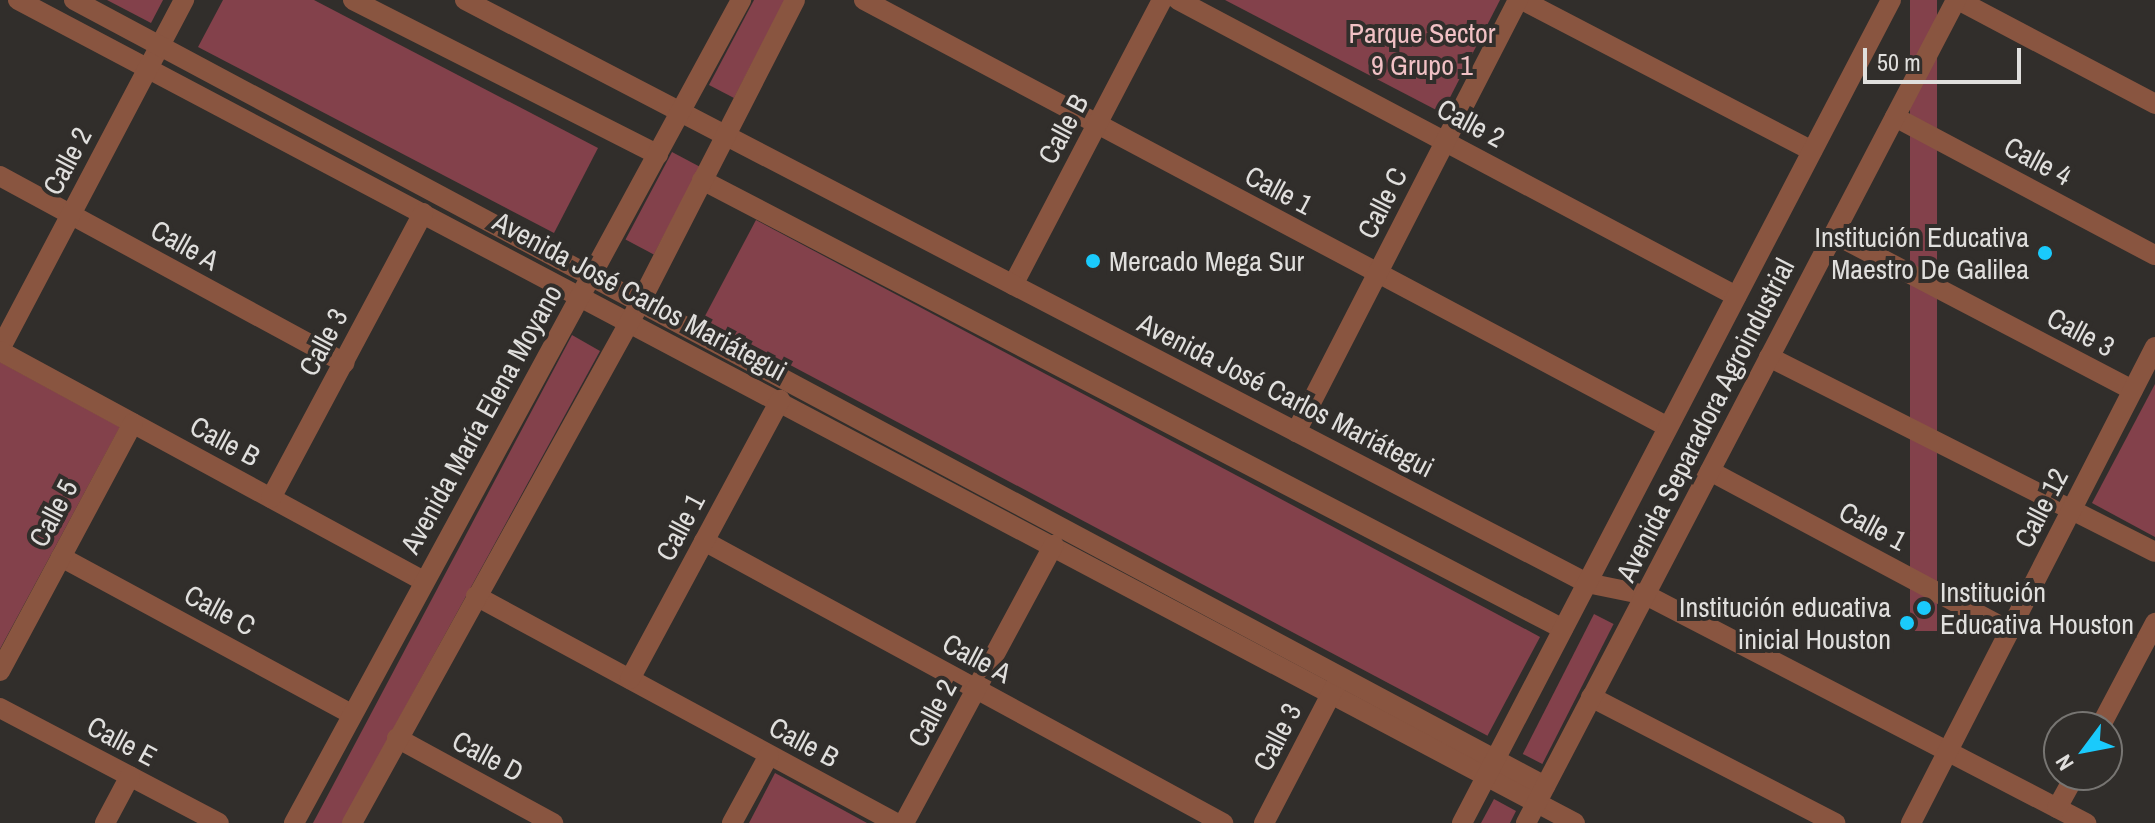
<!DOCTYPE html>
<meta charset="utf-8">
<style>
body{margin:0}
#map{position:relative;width:2155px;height:823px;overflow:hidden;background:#312e2b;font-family:"Archivo Narrow",sans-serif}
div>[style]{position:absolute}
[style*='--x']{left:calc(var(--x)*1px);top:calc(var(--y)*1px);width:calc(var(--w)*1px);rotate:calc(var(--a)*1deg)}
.green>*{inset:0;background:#83414b;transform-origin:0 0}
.minor>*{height:20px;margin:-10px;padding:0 10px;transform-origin:10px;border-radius:10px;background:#895540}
.tertiary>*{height:20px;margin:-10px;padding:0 10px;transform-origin:10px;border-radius:10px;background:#895540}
.dots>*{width:22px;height:22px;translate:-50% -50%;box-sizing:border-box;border:4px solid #312e2b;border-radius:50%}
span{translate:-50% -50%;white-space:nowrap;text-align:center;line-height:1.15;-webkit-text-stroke:8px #312e2b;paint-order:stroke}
.park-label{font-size:28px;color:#f1c1c5}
.street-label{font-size:28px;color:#e0dfdd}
.poi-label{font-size:28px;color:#e0dfdd}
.right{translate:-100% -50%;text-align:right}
.left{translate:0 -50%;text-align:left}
.north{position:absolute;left:2043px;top:711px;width:80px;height:80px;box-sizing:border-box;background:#312e2b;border:2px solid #777572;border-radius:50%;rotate:238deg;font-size:22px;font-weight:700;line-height:32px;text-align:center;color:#e0dfdd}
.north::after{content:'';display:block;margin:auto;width:28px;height:36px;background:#1acafc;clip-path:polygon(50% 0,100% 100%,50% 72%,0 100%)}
.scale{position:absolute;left:1863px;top:48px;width:158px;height:36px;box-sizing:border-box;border:4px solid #e0dfdd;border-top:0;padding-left:10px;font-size:24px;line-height:28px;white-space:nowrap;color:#e0dfdd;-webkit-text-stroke:6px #312e2b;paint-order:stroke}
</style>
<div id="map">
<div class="green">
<i style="clip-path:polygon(107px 0,163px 0,151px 23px)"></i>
<i style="clip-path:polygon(223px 0,314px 0,598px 148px,554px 233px,198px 47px)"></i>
<i style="clip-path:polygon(754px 0,785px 0,734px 98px,709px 85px)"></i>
<i style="clip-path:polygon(1225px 0,1500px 0,1442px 113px)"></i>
<i style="left:1910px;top:0;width:27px;height:631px"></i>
<i style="left:672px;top:152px;width:32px;height:99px;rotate:28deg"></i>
<i style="left:756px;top:220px;width:888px;height:112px;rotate:28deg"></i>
<i style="clip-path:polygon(572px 335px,600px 351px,342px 823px,313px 823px)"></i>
<i style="clip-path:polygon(0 362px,120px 427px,0 649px)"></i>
<i style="clip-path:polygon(2155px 384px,2155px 537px,2092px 503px)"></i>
<i style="left:1594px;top:614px;width:22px;height:157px;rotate:27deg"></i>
<i style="clip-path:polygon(775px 773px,867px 823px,749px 823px)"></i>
<i style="clip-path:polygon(1494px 799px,1516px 811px,1510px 823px,1481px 823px)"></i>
</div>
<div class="minor">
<i style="--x:18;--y:0;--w:1761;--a:27.86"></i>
<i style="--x:353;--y:0;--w:342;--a:26.9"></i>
<i style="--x:864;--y:0;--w:910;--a:27.97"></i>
<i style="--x:1178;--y:0;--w:632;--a:27.94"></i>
<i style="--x:1522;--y:0;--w:327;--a:27.5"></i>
<i style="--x:1958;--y:0;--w:223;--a:27.8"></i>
<i style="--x:1895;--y:117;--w:294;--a:28"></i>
<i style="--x:0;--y:176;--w:392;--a:28.5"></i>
<i style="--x:702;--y:180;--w:971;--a:27.54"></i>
<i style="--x:1834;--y:234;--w:337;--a:27.6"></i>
<i style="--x:1013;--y:285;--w:322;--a:-62.4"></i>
<i style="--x:0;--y:349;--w:395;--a:-62.2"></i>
<i style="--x:0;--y:351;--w:481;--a:28.5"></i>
<i style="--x:1769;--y:357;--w:432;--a:26.8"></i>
<i style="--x:1296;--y:432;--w:486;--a:-62.8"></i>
<i style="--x:1710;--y:471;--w:340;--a:28.1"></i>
<i style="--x:271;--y:498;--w:323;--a:-61.9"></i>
<i style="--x:704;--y:541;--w:591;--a:28.52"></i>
<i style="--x:61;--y:557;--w:330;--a:28.4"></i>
<i style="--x:1646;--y:595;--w:496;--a:27.4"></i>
<i style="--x:476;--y:596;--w:477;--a:28.4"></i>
<i style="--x:0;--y:671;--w:281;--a:-61.8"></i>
<i style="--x:630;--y:679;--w:317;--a:-61.7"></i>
<i style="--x:1591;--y:697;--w:275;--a:27.3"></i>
<i style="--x:0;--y:708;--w:247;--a:27.7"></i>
<i style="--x:2100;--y:727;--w:118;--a:-62.1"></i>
<i style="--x:397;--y:738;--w:178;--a:28.6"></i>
<i style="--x:2057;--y:808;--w:38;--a:-61"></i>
<i style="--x:105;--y:823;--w:53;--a:-62"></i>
<i style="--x:732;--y:823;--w:77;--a:-61.4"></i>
<i style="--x:904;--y:823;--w:316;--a:-61.7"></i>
<i style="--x:1264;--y:823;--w:160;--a:-62.5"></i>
<i style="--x:1911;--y:823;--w:535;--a:-62.86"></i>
</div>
<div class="tertiary">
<i style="--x:74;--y:0;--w:1668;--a:28.12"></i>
<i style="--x:465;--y:0;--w:1264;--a:27.46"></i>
<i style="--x:1587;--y:583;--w:60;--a:11.5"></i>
<i style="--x:294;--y:823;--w:937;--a:-61.49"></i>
<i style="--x:352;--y:823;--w:594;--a:-61.02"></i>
<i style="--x:640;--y:303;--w:340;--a:-62.9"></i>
<i style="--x:1462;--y:823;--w:928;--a:-62.47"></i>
<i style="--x:1526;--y:823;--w:929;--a:-62.41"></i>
</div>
<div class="dots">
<i style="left:2045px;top:253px;background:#1acafc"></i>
<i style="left:1093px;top:261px;background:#1acafc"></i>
<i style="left:1924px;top:608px;background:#1acafc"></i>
<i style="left:1907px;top:623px;background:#1acafc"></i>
</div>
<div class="park-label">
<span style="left:1422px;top:49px">Parque Sector<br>9 Grupo 1</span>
</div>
<div class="street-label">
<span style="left:1471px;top:123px;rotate:28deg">Calle 2</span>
<span style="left:1063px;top:129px;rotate:-62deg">Calle B</span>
<span style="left:67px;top:161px;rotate:-62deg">Calle 2</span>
<span style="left:2038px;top:161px;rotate:28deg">Calle 4</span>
<span style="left:1279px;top:190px;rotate:28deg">Calle 1</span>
<span style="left:1382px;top:203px;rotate:-63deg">Calle C</span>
<span style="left:185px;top:245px;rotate:29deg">Calle A</span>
<span style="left:640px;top:296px;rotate:28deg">Avenida José Carlos Mariátegui</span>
<span style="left:2081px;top:332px;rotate:28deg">Calle 3</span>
<span style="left:323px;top:342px;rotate:-62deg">Calle 3</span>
<span style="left:1286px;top:395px;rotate:27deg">Avenida José Carlos Mariátegui</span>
<span style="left:481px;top:419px;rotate:-61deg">Avenida María Elena Moyano</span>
<span style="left:1705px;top:420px;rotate:-63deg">Avenida Separadora Agroindustrial</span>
<span style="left:225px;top:441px;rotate:28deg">Calle B</span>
<span style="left:2041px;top:508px;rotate:-63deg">Calle 12</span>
<span style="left:53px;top:513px;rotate:-62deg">Calle 5</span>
<span style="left:1873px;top:526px;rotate:28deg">Calle 1</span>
<span style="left:680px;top:527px;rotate:-62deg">Calle 1</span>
<span style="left:220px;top:610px;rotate:28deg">Calle C</span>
<span style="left:977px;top:658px;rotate:28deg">Calle A</span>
<span style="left:932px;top:713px;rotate:-62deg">Calle 2</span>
<span style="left:1277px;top:737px;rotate:-63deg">Calle 3</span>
<span style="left:122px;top:741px;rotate:28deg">Calle E</span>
<span style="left:804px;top:742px;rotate:28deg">Calle B</span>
<span style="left:488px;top:756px;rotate:28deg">Calle D</span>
</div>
<div class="poi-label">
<span class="right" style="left:2029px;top:253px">Institución Educativa<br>Maestro De Galilea</span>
<span class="left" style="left:1109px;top:261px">Mercado Mega Sur</span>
<span class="left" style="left:1940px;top:608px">Institución<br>Educativa Houston</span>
<span class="right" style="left:1891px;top:623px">Institución educativa<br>inicial Houston</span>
</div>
<div class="north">N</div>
<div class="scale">50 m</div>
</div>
